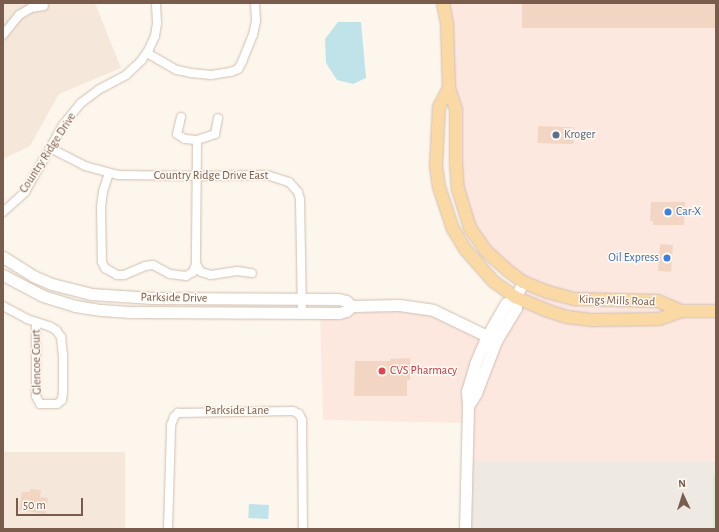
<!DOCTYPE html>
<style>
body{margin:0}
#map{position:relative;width:719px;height:532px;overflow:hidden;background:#fdf6ec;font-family:"Alegreya Sans",sans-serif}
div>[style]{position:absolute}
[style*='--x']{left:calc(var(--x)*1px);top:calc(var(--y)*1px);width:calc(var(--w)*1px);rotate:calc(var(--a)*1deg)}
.residential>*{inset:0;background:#f5e8da;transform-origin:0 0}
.commercial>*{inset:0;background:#fde8e0}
.industrial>*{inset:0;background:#efe9e4;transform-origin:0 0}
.green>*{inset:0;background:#d8ecc9;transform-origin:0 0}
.water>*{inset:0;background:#bfe3e8;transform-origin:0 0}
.building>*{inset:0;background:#f3d5c3;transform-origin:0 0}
.roads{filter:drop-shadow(0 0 1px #d1beb0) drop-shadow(0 0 1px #d1beb0)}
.street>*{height:8px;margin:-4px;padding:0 4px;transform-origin:4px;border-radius:4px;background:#fff}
.secondary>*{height:11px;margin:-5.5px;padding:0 5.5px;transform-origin:5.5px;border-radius:5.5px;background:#fff}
.primary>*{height:12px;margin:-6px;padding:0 6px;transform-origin:6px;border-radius:6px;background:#fbd9a5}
.dots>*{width:11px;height:11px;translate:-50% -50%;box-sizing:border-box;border:2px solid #fffaf3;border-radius:50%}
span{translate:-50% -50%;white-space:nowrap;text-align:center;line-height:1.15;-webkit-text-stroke:3px #fffaf3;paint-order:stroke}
.service-label{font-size:12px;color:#4e5e75}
.left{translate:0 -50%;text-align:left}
.street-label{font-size:12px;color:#7a5c4d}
.shop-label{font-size:12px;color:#366cbe}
.right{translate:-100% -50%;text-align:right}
.health-label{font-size:12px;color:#be3a42}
.frame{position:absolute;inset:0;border:4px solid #7a5c4d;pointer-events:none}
.north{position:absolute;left:663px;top:476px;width:40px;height:40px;-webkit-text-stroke:3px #fffaf3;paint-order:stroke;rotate:356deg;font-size:11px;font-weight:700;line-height:16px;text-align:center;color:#7a5c4d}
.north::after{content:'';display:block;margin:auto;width:14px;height:18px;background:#7a5c4d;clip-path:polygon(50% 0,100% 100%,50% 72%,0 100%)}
.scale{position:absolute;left:16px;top:498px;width:67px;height:18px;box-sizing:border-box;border:2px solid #7a5c4d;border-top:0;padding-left:5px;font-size:12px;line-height:14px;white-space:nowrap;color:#7a5c4d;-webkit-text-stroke:3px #fffaf3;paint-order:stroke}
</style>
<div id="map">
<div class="residential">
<i style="clip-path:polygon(3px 3px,95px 3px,121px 68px,59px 94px,30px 146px,3px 159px)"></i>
<i style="left:3px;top:452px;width:122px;height:77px"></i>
</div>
<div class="commercial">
<i style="clip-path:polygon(443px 3px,716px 3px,716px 462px,466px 470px,467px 423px,323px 420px,320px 313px,352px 306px,433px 310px,496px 341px,522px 282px,507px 270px,465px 213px)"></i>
</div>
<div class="industrial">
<i style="left:716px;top:462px;width:67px;height:250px;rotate:90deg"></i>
</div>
<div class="green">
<i style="left:716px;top:475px;width:54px;height:3px;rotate:90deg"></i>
</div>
<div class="water">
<i style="clip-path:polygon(338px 22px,361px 22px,366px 78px,353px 84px,337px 80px,326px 63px,325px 39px)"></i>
<i style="left:249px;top:504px;width:20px;height:14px;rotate:3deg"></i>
</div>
<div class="building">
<i style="left:522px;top:3px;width:194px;height:25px"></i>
<i style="left:538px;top:126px;width:36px;height:17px;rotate:2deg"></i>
<i style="clip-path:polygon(651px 202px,685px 202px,684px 225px,653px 225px,653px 221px,650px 221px)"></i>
<i style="left:660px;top:244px;width:13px;height:27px;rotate:4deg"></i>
<i style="clip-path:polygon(410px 358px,410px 380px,407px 380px,407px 396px,354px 396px,355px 361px,390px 361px,390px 359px)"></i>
<i style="clip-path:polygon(30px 489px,41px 490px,40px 497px,48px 498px,46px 514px,19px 510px,22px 492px,30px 492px)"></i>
</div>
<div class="roads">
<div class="street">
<i style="--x:3;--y:35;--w:26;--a:-51"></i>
<i style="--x:19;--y:15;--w:14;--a:-30"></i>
<i style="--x:31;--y:8;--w:13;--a:-9"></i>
<i style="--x:147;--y:53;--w:34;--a:30"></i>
<i style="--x:177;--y:70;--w:14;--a:12"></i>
<i style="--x:191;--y:73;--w:20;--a:6"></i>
<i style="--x:211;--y:75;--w:20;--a:-9"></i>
<i style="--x:231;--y:72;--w:8;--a:-23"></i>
<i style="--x:238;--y:69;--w:8;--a:-60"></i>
<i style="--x:242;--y:62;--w:29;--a:-68"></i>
<i style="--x:253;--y:35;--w:14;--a:-78"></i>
<i style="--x:256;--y:21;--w:18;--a:-93"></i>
<i style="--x:181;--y:117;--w:17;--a:103"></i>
<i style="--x:177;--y:134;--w:9;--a:32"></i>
<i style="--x:185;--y:139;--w:12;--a:5"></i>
<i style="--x:197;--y:140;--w:19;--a:-18"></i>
<i style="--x:215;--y:134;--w:16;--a:-79"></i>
<i style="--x:197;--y:140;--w:124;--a:90.5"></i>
<i style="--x:196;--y:264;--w:9;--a:58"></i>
<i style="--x:201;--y:272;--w:10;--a:17"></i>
<i style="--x:211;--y:275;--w:26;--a:-9"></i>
<i style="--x:237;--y:271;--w:15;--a:8"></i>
<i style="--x:50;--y:148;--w:39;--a:27"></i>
<i style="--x:85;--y:166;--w:34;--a:15"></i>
<i style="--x:118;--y:175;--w:78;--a:0.7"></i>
<i style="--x:196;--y:176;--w:71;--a:-0.8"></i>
<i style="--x:267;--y:175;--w:23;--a:18"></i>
<i style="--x:289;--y:182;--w:13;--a:48"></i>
<i style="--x:298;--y:192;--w:7;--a:74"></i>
<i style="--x:300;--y:199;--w:115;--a:89"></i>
<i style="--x:109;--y:173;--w:19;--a:108"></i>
<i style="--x:103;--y:191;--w:16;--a:97"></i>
<i style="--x:101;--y:207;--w:55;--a:89"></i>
<i style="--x:102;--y:262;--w:7;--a:63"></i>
<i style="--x:105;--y:268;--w:14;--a:30"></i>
<i style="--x:117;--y:275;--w:7;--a:0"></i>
<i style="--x:124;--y:275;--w:23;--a:-23"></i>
<i style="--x:145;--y:266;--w:8;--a:-7"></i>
<i style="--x:153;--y:265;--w:19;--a:28"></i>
<i style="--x:170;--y:274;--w:16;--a:7"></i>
<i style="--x:186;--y:276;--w:8;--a:-30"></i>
<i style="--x:193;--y:272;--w:9;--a:-69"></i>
<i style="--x:3;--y:212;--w:30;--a:-42"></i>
<i style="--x:25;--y:192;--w:77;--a:-60.4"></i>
<i style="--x:63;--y:125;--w:28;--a:-51"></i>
<i style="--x:81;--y:103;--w:21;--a:-37"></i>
<i style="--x:98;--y:90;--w:32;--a:-28"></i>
<i style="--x:126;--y:75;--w:21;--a:-43"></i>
<i style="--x:141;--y:61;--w:14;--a:-56"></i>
<i style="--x:149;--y:49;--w:14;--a:-65"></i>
<i style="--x:155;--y:36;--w:13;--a:-81"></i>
<i style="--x:157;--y:23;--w:20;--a:-93"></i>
<i style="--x:3;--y:306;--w:27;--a:28"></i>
<i style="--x:27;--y:319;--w:23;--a:18"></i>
<i style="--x:49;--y:326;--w:8;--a:30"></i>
<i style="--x:56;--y:330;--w:9;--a:54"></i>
<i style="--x:61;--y:337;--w:18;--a:84"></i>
<i style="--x:63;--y:355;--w:37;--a:90"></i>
<i style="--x:63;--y:392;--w:8;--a:97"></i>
<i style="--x:62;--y:400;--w:6;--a:141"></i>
<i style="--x:57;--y:404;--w:17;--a:180"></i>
<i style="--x:40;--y:404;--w:9;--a:-117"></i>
<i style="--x:36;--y:396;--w:74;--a:-90"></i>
<i style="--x:168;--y:529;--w:104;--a:-88.3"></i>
<i style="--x:171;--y:425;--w:9;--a:-69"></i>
<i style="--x:174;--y:417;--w:6;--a:-45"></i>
<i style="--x:178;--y:413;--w:115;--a:-1"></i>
<i style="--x:293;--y:411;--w:7;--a:27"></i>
<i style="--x:299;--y:414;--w:7;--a:63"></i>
<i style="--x:302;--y:420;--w:109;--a:89.5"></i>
</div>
<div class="secondary">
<i style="--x:3;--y:257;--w:36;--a:32"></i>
<i style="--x:33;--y:276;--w:21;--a:23"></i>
<i style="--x:52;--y:284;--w:40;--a:14.4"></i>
<i style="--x:91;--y:294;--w:61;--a:3.8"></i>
<i style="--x:152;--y:298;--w:186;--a:0.3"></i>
<i style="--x:338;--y:299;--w:8;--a:14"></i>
<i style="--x:346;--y:301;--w:8;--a:40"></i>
<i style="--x:352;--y:306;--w:47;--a:-1.2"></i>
<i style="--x:399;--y:305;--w:34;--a:8"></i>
<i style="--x:433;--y:310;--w:60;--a:25.7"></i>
<i style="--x:3;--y:275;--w:45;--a:27.7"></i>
<i style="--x:43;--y:296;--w:34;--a:17"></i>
<i style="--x:75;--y:306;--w:26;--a:9"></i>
<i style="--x:101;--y:310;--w:27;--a:4"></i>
<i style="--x:128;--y:312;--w:211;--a:0.3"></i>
<i style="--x:339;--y:313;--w:7;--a:-16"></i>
<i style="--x:346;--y:311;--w:8;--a:-40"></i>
<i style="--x:468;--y:406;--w:15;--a:-58"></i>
<i style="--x:476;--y:393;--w:56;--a:-69"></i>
<i style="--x:496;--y:341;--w:39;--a:-59"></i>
<i style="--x:516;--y:308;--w:7;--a:-106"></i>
<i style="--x:514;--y:301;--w:21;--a:-65"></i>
<i style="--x:465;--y:529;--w:123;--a:-88.6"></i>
<i style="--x:468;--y:406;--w:15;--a:-94"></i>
<i style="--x:467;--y:391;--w:28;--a:-73"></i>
<i style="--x:475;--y:364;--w:30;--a:-67"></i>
<i style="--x:487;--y:336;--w:38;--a:-60"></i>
<i style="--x:506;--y:303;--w:8;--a:-14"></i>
</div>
<div class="primary">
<i style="--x:443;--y:3;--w:21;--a:79"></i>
<i style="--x:447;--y:24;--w:64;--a:88.2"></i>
<i style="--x:449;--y:88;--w:23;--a:72"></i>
<i style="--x:456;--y:110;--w:53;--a:90"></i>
<i style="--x:456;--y:163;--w:26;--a:86"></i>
<i style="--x:458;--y:189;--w:41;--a:72.9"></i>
<i style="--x:470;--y:228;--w:28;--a:55"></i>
<i style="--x:486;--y:251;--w:28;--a:42"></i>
<i style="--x:507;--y:270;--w:20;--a:37"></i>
<i style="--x:523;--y:282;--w:27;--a:22"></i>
<i style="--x:548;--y:292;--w:28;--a:15"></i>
<i style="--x:575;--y:299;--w:83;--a:1.4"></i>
<i style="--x:658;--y:301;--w:26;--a:23"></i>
<i style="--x:449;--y:88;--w:21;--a:118"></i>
<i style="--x:439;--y:107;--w:59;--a:92.9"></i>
<i style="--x:436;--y:166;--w:21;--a:82"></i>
<i style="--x:439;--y:187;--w:44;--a:71.6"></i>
<i style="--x:453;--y:229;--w:23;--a:59"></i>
<i style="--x:465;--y:249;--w:43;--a:48.8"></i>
<i style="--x:493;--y:281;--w:27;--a:36"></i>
<i style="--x:515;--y:297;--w:33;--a:23"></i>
<i style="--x:545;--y:310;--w:23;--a:18"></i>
<i style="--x:567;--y:317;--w:26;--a:7"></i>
<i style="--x:593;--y:320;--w:66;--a:-0.9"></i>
<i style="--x:659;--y:319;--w:24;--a:-19"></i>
<i style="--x:682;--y:311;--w:34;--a:0"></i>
</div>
</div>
<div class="dots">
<i style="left:556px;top:135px;background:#5c6f8a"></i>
<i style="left:668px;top:212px;background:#3f7fe0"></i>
<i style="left:667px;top:258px;background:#3f7fe0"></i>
<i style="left:382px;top:371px;background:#e0444e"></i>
</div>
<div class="service-label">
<span class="left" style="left:564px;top:135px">Kroger</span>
</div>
<div class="street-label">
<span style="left:48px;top:153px;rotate:-57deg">Country Ridge Drive</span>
<span style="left:211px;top:176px">Country Ridge Drive East</span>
<span style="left:174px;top:298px;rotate:1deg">Parkside Drive</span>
<span style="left:617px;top:301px;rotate:2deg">Kings Mills Road</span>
<span style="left:37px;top:362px;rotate:-91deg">Glencoe Court</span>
<span style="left:237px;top:411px">Parkside Lane</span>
</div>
<div class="shop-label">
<span class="left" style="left:676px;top:212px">Car-X</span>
<span class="right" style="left:659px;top:258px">Oil Express</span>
</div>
<div class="health-label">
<span class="left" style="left:390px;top:371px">CVS Pharmacy</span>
</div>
<div class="frame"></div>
<div class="north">N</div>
<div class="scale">50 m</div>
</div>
